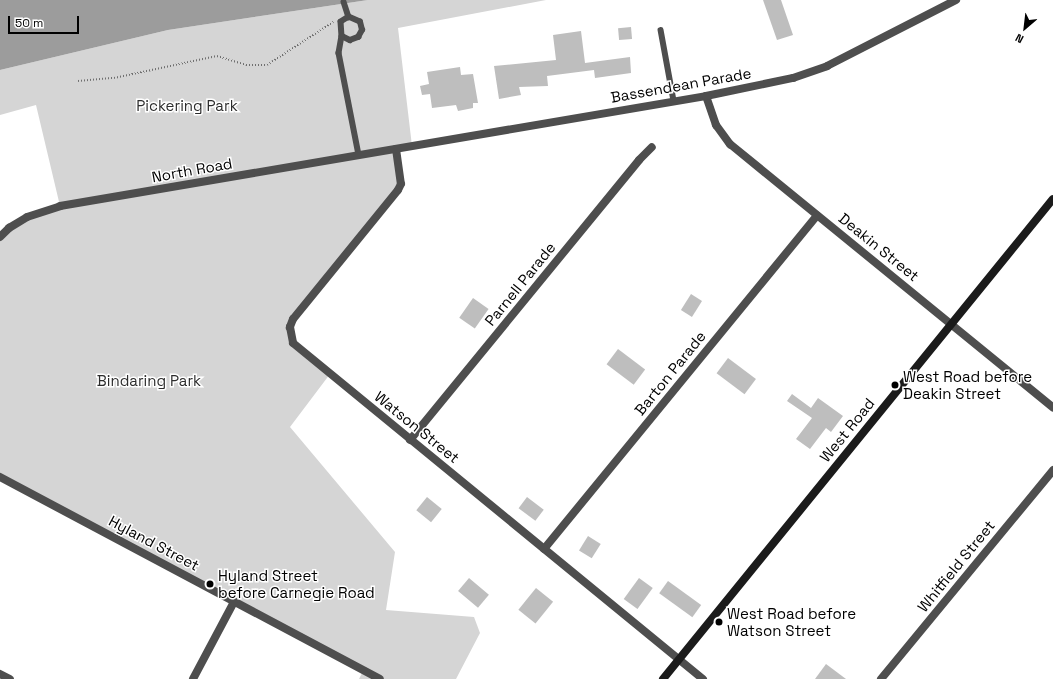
<!DOCTYPE html>
<style>
body{margin:0}
#map{position:relative;width:1053px;height:679px;overflow:hidden;background:#fff;font-family:"Space Grotesk",sans-serif}
div>[style]{position:absolute}
[style*='--x']{left:calc(var(--x)*1px);top:calc(var(--y)*1px);width:calc(var(--w)*1px);rotate:calc(var(--a)*1deg)}
.green>*{inset:0;background:#d5d5d5}
.water>*{inset:0;background:#9c9c9c}
.building>*{inset:0;background:#bebebe;transform-origin:0 0}
.path>*{height:1.5px;margin-top:-0.75px;transform-origin:0;background:repeating-linear-gradient(90deg,#707070 0 1px,transparent 0 3px)}
.lane>*{height:5.5px;margin:-2.75px;padding:0 2.75px;transform-origin:2.75px;border-radius:2.75px;background:#4e4e4e}
.street>*{height:8px;margin:-4px;padding:0 4px;transform-origin:4px;border-radius:4px;background:#4e4e4e}
.secondary>*{height:8px;margin:-4px;padding:0 4px;transform-origin:4px;border-radius:4px;background:#1b1b1b}
.dots>*{width:11px;height:11px;translate:-50% -50%;box-sizing:border-box;border:2px solid #fff;border-radius:50%}
span{translate:-50% -50%;white-space:nowrap;text-align:center;line-height:1.15;-webkit-text-stroke:3px #fff;paint-order:stroke}
.street-label{font-size:15px;color:#000}
.park-label{font-size:15px;color:#2c2c2c}
.poi-label{font-size:15px;color:#000}
.left{translate:0 -50%;text-align:left}
.north{position:absolute;left:1005px;top:8px;width:40px;height:40px;-webkit-text-stroke:3px #fff;paint-order:stroke;rotate:208deg;font-size:11px;font-weight:700;line-height:16px;text-align:center;color:#000}
.north::after{content:'';display:block;margin:auto;width:14px;height:18px;background:#000;clip-path:polygon(50% 0,100% 100%,50% 72%,0 100%)}
.scale{position:absolute;left:8px;top:16px;width:71px;height:18px;box-sizing:border-box;border:2px solid #000;border-top:0;padding-left:5px;font-size:12px;line-height:14px;white-space:nowrap;color:#000;-webkit-text-stroke:3px #fff;paint-order:stroke}
</style>
<div id="map">
<div class="green">
<i style="clip-path:polygon(368px 0,546px 0,398px 28px,412px 146px,396px 149px,401px 184px,293px 319px,290px 336px,330px 374px,290px 427px,395px 552px,386px 610px,474px 617px,480px 633px,456px 679px,359px 679px,363px 671px,0 477px,0 237px,9px 228px,60px 206px,36px 105px,0 115px,0 70px,168px 30px)"></i>
</div>
<div class="water">
<i style="clip-path:polygon(0 0,368px 0,168px 30px,0 70px)"></i>
</div>
<div class="building">
<i style="clip-path:polygon(763px 0,781px 0,793px 35px,777px 40px)"></i>
<i style="left:631px;top:27px;width:12px;height:13px;rotate:85deg"></i>
<i style="clip-path:polygon(581px 31px,585px 63px,630px 57px,631px 73px,595px 78px,594px 70px,547px 76px,548px 86px,519px 87px,521px 95px,499px 99px,494px 66px,556px 60px,553px 35px)"></i>
<i style="clip-path:polygon(460px 67px,461px 75px,473px 74px,478px 103px,473px 103px,473px 108px,458px 111px,456px 105px,432px 108px,430px 94px,422px 95px,420px 86px,429px 84px,427px 72px)"></i>
<i style="left:691px;top:294px;width:13px;height:19px;rotate:32deg"></i>
<i style="left:473px;top:298px;width:19px;height:24px;rotate:35deg"></i>
<i style="left:618px;top:349px;width:34px;height:19px;rotate:37deg"></i>
<i style="left:728px;top:358px;width:35px;height:19px;rotate:37deg"></i>
<i style="clip-path:polygon(792px 394px,811px 408px,818px 398px,843px 416px,831px 432px,826px 428px,810px 449px,796px 439px,812px 418px,787px 401px)"></i>
<i style="left:427px;top:497px;width:19px;height:17px;rotate:39deg"></i>
<i style="left:527px;top:497px;width:21px;height:14px;rotate:37deg"></i>
<i style="left:588px;top:536px;width:15px;height:17px;rotate:32deg"></i>
<i style="left:469px;top:578px;width:26px;height:17px;rotate:40deg"></i>
<i style="left:639px;top:578px;width:17px;height:26px;rotate:36deg"></i>
<i style="left:668px;top:581px;width:41px;height:15px;rotate:36deg"></i>
<i style="left:536px;top:588px;width:22px;height:28px;rotate:39deg"></i>
<i style="clip-path:polygon(826px 664px,846px 679px,815px 679px)"></i>
</div>
<div class="path">
<i style="--x:78;--y:81;--w:36;--a:-5"></i>
<i style="--x:114;--y:78;--w:105;--a:-12.1"></i>
<i style="--x:217;--y:56;--w:30;--a:17"></i>
<i style="--x:246;--y:65;--w:21;--a:0"></i>
<i style="--x:267;--y:65;--w:79;--a:-33.1"></i>
</div>
<div class="lane">
<i style="--x:344;--y:2;--w:16;--a:72"></i>
<i style="--x:661;--y:30;--w:72;--a:79.6"></i>
<i style="--x:342;--y:36;--w:9;--a:27"></i>
<i style="--x:350;--y:40;--w:9;--a:-21"></i>
<i style="--x:358;--y:37;--w:8;--a:-60"></i>
<i style="--x:362;--y:30;--w:8;--a:-104"></i>
<i style="--x:360;--y:22;--w:12;--a:-156"></i>
<i style="--x:349;--y:17;--w:9;--a:148"></i>
<i style="--x:341;--y:22;--w:14;--a:86"></i>
<i style="--x:342;--y:36;--w:17;--a:100"></i>
<i style="--x:339;--y:53;--w:104;--a:78.9"></i>
</div>
<div class="street">
<i style="--x:706;--y:96;--w:31;--a:71"></i>
<i style="--x:716;--y:125;--w:24;--a:54"></i>
<i style="--x:730;--y:144;--w:417;--a:39.2"></i>
<i style="--x:396;--y:149;--w:35;--a:82"></i>
<i style="--x:401;--y:184;--w:7;--a:117"></i>
<i style="--x:398;--y:190;--w:166;--a:129.1"></i>
<i style="--x:293;--y:319;--w:9;--a:111"></i>
<i style="--x:290;--y:327;--w:16;--a:79"></i>
<i style="--x:293;--y:343;--w:530;--a:39.34"></i>
<i style="--x:0;--y:237;--w:13;--a:-45"></i>
<i style="--x:9;--y:228;--w:21;--a:-31"></i>
<i style="--x:27;--y:217;--w:35;--a:-18"></i>
<i style="--x:60;--y:206;--w:655;--a:-9.66"></i>
<i style="--x:706;--y:96;--w:89;--a:-11.7"></i>
<i style="--x:793;--y:78;--w:36;--a:-19"></i>
<i style="--x:827;--y:66;--w:145;--a:-27.1"></i>
<i style="--x:410;--y:440;--w:362;--a:-50.7"></i>
<i style="--x:639;--y:160;--w:18;--a:-45"></i>
<i style="--x:0;--y:477;--w:430;--a:28"></i>
<i style="--x:544;--y:549;--w:431;--a:-50.7"></i>
<i style="--x:0;--y:674;--w:11;--a:27"></i>
<i style="--x:193;--y:679;--w:87;--a:-62"></i>
<i style="--x:881;--y:679;--w:271;--a:-50.5"></i>
</div>
<div class="secondary">
<i style="--x:663;--y:679;--w:618;--a:-50.91"></i>
</div>
<div class="dots">
<i style="left:895px;top:385px;background:#000"></i>
<i style="left:210px;top:584px;background:#000"></i>
<i style="left:719px;top:622px;background:#000"></i>
</div>
<div class="street-label">
<span style="left:681px;top:85px;rotate:-10deg">Bassendean Parade</span>
<span style="left:192px;top:170px;rotate:-10deg">North Road</span>
<span style="left:879px;top:247px;rotate:39deg">Deakin Street</span>
<span style="left:520px;top:284px;rotate:-51deg">Parnell Parade</span>
<span style="left:670px;top:373px;rotate:-51deg">Barton Parade</span>
<span style="left:417px;top:427px;rotate:39deg">Watson Street</span>
<span style="left:847px;top:430px;rotate:-51deg">West Road</span>
<span style="left:154px;top:543px;rotate:28deg">Hyland Street</span>
<span style="left:956px;top:566px;rotate:-51deg">Whitfield Street</span>
</div>
<div class="park-label">
<span style="left:187px;top:106px">Pickering Park</span>
<span style="left:149px;top:381px">Bindaring Park</span>
</div>
<div class="poi-label">
<span class="left" style="left:903px;top:385px">West Road before<br>Deakin Street</span>
<span class="left" style="left:218px;top:584px">Hyland Street<br>before Carnegie Road</span>
<span class="left" style="left:727px;top:622px">West Road before<br>Watson Street</span>
</div>
<div class="north">N</div>
<div class="scale">50 m</div>
</div>
